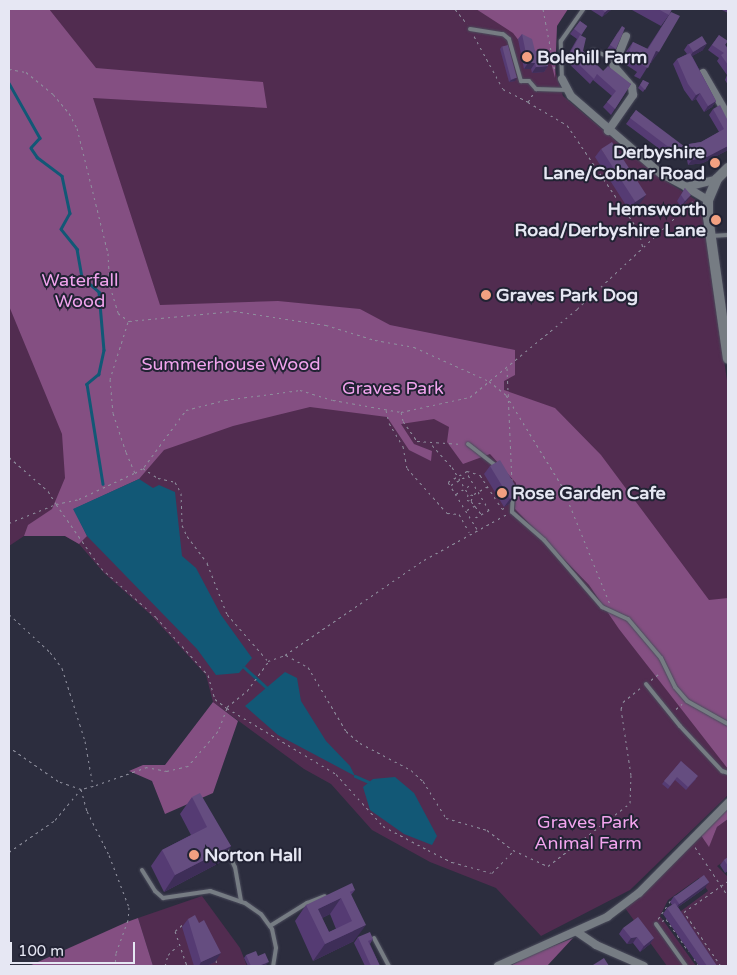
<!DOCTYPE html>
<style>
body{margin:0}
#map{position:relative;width:737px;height:975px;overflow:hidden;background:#2c2d3e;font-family:"Varela Round",sans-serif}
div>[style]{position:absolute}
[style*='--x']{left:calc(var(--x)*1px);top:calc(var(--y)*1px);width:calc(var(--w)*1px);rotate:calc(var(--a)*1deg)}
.green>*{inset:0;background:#512c50}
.forest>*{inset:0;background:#844f82}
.water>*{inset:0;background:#125876}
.stream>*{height:2.5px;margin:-1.25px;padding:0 1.25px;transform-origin:1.25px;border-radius:1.25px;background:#125876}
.path>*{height:1px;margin-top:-0.5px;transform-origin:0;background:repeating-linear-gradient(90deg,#8f909e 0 2.5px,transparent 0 6.5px)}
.roads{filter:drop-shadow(0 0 1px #4a4b5b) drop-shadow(0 0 1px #4a4b5b)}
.service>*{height:4px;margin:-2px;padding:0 2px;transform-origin:2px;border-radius:2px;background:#767c83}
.minor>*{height:8px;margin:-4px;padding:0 4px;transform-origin:4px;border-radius:4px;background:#767c83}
.tertiary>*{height:10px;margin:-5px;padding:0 5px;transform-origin:5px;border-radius:5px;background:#767c83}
.wall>*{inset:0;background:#553b73}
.shaded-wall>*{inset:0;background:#3e2e58}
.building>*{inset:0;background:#654d80;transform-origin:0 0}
.dots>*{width:14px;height:14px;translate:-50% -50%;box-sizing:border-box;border:2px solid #222334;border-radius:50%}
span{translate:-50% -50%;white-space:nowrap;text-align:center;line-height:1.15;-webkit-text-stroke:4px #222334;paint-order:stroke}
.poi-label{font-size:18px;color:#e6e7f3;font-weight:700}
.left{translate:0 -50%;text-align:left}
.right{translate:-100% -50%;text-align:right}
.park-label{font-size:18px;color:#f2a4ee}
.frame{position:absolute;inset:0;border:10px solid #e6e7f3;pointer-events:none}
.scale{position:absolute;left:10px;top:942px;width:125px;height:22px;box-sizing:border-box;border:2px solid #e6e7f3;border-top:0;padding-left:6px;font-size:15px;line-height:18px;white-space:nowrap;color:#e6e7f3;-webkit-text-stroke:4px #222334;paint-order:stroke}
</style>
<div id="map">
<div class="green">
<i style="clip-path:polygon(9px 9px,545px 9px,540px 22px,563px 96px,658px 176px,696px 200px,702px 213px,728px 387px,728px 795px,630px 890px,541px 936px,496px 888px,430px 862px,372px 830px,331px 784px,304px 769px,213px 702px,206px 675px,150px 614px,104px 573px,79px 544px,65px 536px,24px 536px,9px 546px)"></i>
<i style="clip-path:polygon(728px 819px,728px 859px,717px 866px,728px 877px,728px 966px,715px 966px,677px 914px,708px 891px,699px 878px,668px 900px,660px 916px,696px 966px,667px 966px,625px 908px,700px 834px,709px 846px,717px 827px)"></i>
<i style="clip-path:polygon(202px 896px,240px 948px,247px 966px,153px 966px,138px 918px)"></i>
</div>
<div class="forest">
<i style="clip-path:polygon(9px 9px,49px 9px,96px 68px,263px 82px,267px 108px,93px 98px,160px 305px,278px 301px,360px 309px,390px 325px,515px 350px,515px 375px,504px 381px,504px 390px,555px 408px,601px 455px,709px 600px,728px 598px,728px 769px,619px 629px,589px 585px,515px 509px,516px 483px,490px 454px,463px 464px,447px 442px,449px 427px,434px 419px,401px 424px,414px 444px,432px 451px,431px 461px,409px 450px,387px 417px,310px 407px,233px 426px,164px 450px,139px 479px,74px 509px,87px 536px,79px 544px,65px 536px,24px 536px,28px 525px,52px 509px,65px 478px,62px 434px,9px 306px)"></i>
<i style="clip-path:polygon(460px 9px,568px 9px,557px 26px,555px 78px,550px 59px,526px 50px,513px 33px,476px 9px)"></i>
<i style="clip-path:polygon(213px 702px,238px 721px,213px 793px,165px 814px,152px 781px,129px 771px,143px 765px,165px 765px)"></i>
<i style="clip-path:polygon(728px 807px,728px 819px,717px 827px,709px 847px,700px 834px)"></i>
<i style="clip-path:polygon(138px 918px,153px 966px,29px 966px,127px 922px)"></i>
<i style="clip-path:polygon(573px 938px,547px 966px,510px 966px,528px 956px)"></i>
</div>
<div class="water">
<i style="clip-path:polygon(139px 479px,153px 488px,159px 485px,175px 492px,182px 556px,196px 568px,221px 615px,252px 658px,239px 673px,216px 675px,197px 649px,87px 536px,73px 509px)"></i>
<i style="clip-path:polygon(285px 672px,297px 678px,301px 701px,326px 741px,350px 766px,355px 776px,278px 735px,245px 706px)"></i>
<i style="clip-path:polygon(395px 777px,414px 793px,437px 836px,432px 845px,404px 834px,370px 810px,363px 787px,373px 779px)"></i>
</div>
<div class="stream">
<i style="--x:9;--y:83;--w:63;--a:60.6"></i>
<i style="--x:40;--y:138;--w:13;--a:132"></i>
<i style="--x:31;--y:148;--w:11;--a:56"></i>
<i style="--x:37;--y:157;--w:31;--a:37"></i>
<i style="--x:62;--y:176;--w:38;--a:78"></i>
<i style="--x:70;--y:213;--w:18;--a:119"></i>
<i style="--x:61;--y:229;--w:26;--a:51"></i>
<i style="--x:77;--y:249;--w:28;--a:80"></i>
<i style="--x:82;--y:277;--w:23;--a:41"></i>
<i style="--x:99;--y:292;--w:58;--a:85.1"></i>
<i style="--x:104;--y:350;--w:25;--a:102"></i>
<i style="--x:99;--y:374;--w:16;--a:140"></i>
<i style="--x:87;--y:384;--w:101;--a:80.9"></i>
<i style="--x:244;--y:667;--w:31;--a:42"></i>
<i style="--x:355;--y:776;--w:15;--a:23"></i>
</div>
<div class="path">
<i style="--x:455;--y:9;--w:19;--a:51"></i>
<i style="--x:543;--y:9;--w:64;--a:79.2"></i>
<i style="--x:474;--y:36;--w:60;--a:61.3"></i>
<i style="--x:503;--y:89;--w:28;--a:27"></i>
<i style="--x:528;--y:102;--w:9;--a:-58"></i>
<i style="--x:9;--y:69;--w:17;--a:10"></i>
<i style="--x:26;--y:72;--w:35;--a:39"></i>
<i style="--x:53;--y:94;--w:25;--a:50"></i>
<i style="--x:69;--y:113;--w:17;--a:62"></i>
<i style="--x:77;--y:128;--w:129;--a:76.1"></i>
<i style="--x:108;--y:253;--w:33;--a:87"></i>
<i style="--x:110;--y:286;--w:28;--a:73"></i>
<i style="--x:118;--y:313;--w:14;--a:36"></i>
<i style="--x:129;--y:321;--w:105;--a:-5.4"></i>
<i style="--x:234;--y:311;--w:93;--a:8.7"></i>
<i style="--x:326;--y:325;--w:51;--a:17"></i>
<i style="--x:375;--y:340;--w:40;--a:10"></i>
<i style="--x:414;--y:347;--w:82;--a:24.4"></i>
<i style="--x:489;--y:381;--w:22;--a:39"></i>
<i style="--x:506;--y:395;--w:107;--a:58.4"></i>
<i style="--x:562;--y:486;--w:127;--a:67.9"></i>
<i style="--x:528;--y:102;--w:45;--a:30.5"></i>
<i style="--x:567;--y:125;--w:128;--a:55.8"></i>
<i style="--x:639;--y:231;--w:17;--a:77"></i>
<i style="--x:128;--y:322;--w:60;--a:107.5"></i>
<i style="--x:110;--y:379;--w:34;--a:85"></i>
<i style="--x:113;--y:413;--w:41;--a:71.6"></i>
<i style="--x:126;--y:452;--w:23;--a:67"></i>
<i style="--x:135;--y:473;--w:9;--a:-32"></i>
<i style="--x:143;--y:468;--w:18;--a:34"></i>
<i style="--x:158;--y:478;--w:17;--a:13"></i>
<i style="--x:175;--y:482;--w:13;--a:61"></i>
<i style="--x:181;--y:493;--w:32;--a:88"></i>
<i style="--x:182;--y:525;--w:12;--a:66"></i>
<i style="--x:187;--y:536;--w:34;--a:53"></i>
<i style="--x:207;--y:563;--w:55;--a:68.6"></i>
<i style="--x:227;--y:614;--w:62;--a:48.9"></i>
<i style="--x:268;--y:661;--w:18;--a:-19"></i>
<i style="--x:285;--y:655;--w:168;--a:-34.4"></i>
<i style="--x:424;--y:560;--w:95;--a:-29"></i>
<i style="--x:507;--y:368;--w:113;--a:87.5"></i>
<i style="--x:386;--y:410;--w:13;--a:77"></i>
<i style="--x:389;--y:423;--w:27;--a:59"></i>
<i style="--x:403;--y:446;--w:22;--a:80"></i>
<i style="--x:407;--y:468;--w:60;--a:48.4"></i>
<i style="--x:447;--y:513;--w:12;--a:5"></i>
<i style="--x:459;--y:514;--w:21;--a:61"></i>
<i style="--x:401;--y:412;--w:9;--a:77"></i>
<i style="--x:403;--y:421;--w:24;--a:55"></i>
<i style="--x:417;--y:441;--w:45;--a:3.8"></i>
<i style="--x:432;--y:445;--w:30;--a:48"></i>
<i style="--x:452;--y:467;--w:31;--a:59"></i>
<i style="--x:9;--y:457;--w:52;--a:41.1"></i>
<i style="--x:48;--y:491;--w:15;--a:58"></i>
<i style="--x:56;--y:504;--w:24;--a:-12"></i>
<i style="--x:79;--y:499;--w:61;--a:-25.3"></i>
<i style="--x:144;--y:467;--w:71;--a:-53.6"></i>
<i style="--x:186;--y:410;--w:40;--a:-14.4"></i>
<i style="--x:225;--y:400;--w:76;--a:-7.6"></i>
<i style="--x:300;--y:390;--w:34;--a:17"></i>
<i style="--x:333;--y:400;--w:69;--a:10"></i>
<i style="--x:401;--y:412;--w:71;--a:-12.3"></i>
<i style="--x:470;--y:397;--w:139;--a:-39.4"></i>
<i style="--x:577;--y:309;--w:158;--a:-43"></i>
<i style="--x:451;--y:485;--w:20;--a:-30"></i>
<i style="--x:468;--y:475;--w:41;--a:59"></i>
<i style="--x:489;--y:510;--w:18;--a:151"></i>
<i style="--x:456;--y:494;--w:19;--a:-32"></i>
<i style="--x:474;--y:494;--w:18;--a:-29"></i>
<i style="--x:471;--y:501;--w:6;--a:-72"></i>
<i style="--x:473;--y:495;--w:5;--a:-169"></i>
<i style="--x:468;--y:494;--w:6;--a:99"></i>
<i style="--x:467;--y:500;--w:4;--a:14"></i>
<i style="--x:471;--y:501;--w:16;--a:52"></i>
<i style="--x:467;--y:510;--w:18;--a:-29"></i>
<i style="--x:9;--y:523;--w:51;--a:-22"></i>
<i style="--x:56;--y:504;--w:78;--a:54.9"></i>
<i style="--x:101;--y:568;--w:74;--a:41.7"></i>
<i style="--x:156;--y:617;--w:78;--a:48.1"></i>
<i style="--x:208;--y:675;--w:25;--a:74"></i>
<i style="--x:215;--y:699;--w:15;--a:37"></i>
<i style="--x:227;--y:708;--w:25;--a:111"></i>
<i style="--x:218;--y:731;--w:46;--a:130.6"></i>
<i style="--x:188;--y:766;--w:22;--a:167"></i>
<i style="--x:167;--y:771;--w:20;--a:-169"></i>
<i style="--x:147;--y:767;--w:57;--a:160.6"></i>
<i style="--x:93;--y:786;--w:12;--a:166"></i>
<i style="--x:81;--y:789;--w:24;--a:-161"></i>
<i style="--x:58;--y:781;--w:60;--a:-145.2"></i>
<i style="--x:477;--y:529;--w:55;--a:-121.7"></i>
<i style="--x:448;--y:482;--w:22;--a:-30"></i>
<i style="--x:467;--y:471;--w:14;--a:17"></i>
<i style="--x:480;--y:475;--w:40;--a:57.1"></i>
<i style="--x:502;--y:509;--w:4;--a:-27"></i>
<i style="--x:9;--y:614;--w:56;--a:42.8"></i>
<i style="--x:50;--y:652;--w:20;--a:53"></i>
<i style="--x:62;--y:668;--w:77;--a:72.5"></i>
<i style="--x:85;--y:741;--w:46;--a:79.9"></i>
<i style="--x:286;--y:655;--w:25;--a:29"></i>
<i style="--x:308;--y:667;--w:74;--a:59.3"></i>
<i style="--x:346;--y:731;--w:18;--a:41"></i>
<i style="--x:360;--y:743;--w:58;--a:27.9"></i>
<i style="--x:411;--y:770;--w:16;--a:43"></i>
<i style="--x:423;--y:781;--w:44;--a:58.1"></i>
<i style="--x:446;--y:818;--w:43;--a:16.3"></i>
<i style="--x:487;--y:830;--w:33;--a:38"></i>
<i style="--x:513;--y:850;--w:38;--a:25"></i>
<i style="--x:548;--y:866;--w:103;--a:-37.5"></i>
<i style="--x:630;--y:803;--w:28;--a:-88"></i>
<i style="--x:631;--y:775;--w:67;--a:-98.6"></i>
<i style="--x:621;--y:709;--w:7;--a:-74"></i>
<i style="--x:623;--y:702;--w:22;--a:-39"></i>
<i style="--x:651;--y:680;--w:11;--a:-38"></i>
<i style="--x:227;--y:707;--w:26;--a:-39"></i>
<i style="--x:247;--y:691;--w:36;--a:-54"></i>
<i style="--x:227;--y:708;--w:127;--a:31.2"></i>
<i style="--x:336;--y:774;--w:70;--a:47.9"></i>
<i style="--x:383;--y:826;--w:51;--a:28.1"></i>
<i style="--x:428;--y:850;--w:27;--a:27"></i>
<i style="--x:452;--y:862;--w:41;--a:15.4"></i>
<i style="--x:492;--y:873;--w:30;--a:-46"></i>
<i style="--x:676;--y:709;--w:8;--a:-40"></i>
<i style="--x:81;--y:789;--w:23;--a:75"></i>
<i style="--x:87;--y:811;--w:49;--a:63.4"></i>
<i style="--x:109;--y:855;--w:56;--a:69"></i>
<i style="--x:129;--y:907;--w:13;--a:94"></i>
<i style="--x:128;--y:920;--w:35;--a:110"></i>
<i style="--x:116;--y:953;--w:13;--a:94"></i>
<i style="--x:695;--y:847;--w:59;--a:56"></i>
<i style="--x:9;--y:852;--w:56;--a:-34.8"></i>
<i style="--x:55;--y:820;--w:40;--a:-50"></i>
<i style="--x:658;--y:919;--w:23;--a:-56"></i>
<i style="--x:662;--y:921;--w:4;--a:-27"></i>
<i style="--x:666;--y:919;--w:39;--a:55"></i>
<i style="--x:182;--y:925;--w:9;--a:139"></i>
<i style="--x:175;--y:931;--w:37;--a:71"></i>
<i style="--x:694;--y:958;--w:9;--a:63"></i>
<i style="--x:216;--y:960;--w:6;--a:81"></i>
<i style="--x:165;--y:966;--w:11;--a:-75"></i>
<i style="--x:168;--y:955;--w:13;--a:-45"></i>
<i style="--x:721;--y:966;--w:65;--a:-124.4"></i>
<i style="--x:684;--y:912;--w:54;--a:-35.2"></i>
</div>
<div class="roads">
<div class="service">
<i style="--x:470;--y:29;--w:33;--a:9"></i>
<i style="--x:503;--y:34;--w:8;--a:40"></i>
<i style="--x:509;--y:39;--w:44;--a:74.1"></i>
<i style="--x:521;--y:81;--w:8;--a:0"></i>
<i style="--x:529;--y:81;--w:11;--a:49"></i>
<i style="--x:536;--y:89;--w:32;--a:2"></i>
<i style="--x:593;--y:50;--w:24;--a:24"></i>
<i style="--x:562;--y:79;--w:38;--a:-92"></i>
<i style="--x:561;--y:41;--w:39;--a:-55"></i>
<i style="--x:711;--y:236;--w:17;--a:-3"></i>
<i style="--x:468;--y:444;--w:37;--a:38"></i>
<i style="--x:513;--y:492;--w:20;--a:93"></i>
<i style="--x:512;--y:512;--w:43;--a:41.2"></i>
<i style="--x:544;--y:540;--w:89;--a:49.1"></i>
<i style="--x:602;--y:607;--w:29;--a:25"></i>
<i style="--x:628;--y:619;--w:51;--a:49.8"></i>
<i style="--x:661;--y:658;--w:32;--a:64"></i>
<i style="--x:675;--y:687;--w:18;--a:49"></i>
<i style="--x:687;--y:701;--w:47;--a:29.3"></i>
<i style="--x:646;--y:684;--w:54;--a:51"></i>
<i style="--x:680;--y:726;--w:62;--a:47"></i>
<i style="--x:722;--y:771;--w:6;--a:18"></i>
<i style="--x:225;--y:846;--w:23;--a:65"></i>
<i style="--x:235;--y:867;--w:35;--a:80"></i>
<i style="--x:142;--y:870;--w:25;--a:58"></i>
<i style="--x:155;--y:891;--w:11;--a:41"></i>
<i style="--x:163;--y:898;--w:48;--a:-8.5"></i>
<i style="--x:210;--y:891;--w:37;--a:19"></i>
<i style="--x:245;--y:903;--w:19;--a:35"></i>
<i style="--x:261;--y:914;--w:19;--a:54"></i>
<i style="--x:272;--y:929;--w:19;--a:78"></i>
<i style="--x:276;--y:948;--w:18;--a:99"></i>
<i style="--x:656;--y:924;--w:52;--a:54.5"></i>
<i style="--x:270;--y:926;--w:44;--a:-31.9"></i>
<i style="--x:307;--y:903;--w:19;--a:-21"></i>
<i style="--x:374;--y:938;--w:32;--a:62"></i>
</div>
<div class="minor">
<i style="--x:703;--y:73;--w:50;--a:59.8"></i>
<i style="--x:562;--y:79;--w:19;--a:62"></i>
<i style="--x:571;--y:96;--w:118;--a:40.9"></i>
<i style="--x:660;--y:173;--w:30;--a:28"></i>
<i style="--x:686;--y:187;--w:32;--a:-14"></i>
<i style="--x:608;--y:131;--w:44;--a:-55.2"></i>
<i style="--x:633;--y:95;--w:8;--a:-97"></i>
<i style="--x:632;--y:87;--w:28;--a:-131"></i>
<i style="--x:614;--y:66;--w:32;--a:-68"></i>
<i style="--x:686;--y:187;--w:26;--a:31"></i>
<i style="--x:577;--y:932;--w:23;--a:34"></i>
<i style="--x:596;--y:945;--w:52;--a:23.6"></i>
<i style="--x:498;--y:966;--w:120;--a:-24.2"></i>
<i style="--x:607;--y:917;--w:40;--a:-37"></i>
<i style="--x:639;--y:893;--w:127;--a:-45.3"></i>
</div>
<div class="tertiary">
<i style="--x:728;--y:168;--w:16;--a:135"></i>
<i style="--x:717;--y:179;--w:23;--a:113"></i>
<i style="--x:708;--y:200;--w:17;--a:90"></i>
<i style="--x:708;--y:217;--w:143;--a:82"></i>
</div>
</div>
<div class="wall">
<i style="clip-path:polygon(591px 9px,612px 9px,602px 17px,591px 10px)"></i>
<i style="clip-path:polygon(633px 9px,672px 9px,669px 15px,661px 26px,632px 10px)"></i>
<i style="clip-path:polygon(720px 9px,728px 9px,728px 13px)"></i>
<i style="clip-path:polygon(671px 12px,651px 63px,650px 63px,640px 79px,634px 76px,637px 72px,622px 62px,625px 53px,633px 42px,647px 49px)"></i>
<i style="clip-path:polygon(580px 21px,587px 26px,581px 36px,583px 51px,603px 71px,631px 84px,611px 115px,603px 107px,612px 96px,593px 80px,590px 84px,565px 60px,577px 39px,570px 34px)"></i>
<i style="clip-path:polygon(618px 32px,616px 49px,612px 55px,606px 51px)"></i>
<i style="clip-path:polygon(522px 34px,535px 51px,548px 66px,544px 72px,532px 73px,531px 69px,524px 69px,518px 39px)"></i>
<i style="clip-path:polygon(719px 35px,728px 49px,728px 85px,725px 80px,727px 75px,717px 61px,719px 58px,708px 50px)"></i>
<i style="clip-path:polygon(688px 44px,703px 50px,692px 56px,716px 101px,712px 107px,704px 112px,696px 99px,692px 101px,684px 90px,673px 64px,677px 59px,687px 54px,684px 50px)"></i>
<i style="clip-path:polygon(502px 46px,515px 81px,509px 82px,500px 49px)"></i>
<i style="clip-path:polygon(643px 80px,649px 83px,643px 92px,638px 88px)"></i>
<i style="clip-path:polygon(713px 109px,728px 121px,728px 150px,703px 163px,688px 165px,685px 150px,689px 144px,701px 142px,719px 132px,709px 115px)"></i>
<i style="clip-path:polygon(636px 110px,677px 153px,673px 159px,626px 124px)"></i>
<i style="clip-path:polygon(601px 149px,640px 204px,629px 210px,595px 157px)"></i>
<i style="clip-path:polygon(685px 188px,687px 201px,681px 207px,677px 201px)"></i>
<i style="clip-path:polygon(490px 466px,515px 485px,509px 504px,504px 507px,484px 474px)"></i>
<i style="clip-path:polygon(681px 761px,696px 779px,686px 790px,675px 780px,668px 789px,662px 784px)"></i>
<i style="clip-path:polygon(192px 797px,231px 846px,219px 863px,164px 892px,151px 866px,162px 850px,191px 835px,180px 814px)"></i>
<i style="clip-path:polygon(728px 857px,728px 871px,725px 873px,720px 865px,724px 860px)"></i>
<i style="clip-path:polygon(705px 888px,678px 907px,717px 966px,699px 966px,663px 914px,667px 908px,672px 905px,670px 902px,674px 896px)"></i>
<i style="clip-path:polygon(evenodd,355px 890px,351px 895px,354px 941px,313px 961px,295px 921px,306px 905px,355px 890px,330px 914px,336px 929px,329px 932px,322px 918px,330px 914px)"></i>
<i style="clip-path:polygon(188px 919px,199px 923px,215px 962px,206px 966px,194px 966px,182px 927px)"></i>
<i style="clip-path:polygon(623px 928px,654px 938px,650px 944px,640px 952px,633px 943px,627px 944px,619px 934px)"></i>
<i style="clip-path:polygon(358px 937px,373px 939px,370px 944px,380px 966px,365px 966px,354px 943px)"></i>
<i style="clip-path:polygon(246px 955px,258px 956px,267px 964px,263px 966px,248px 966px,244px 958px)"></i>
</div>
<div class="shaded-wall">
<i style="clip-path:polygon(609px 9px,612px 9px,602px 17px,605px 12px)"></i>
<i style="clip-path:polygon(707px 44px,703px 50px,689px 58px,693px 52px)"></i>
<i style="clip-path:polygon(656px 51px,659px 52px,651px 63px,649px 62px)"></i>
<i style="clip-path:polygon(528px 63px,535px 63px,531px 69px,524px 69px)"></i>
<i style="clip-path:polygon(548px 66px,544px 72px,532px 73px,536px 67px)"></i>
<i style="clip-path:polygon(517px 78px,515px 81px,509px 82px,511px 80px)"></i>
<i style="clip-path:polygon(700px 93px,696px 99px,692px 101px,696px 95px)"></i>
<i style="clip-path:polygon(716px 101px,712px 107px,704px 112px,708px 106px)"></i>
<i style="clip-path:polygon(728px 146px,728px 150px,703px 163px,688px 165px,692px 160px)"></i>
<i style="clip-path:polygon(646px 195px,640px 204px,629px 210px,635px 202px)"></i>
<i style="clip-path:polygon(691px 195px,687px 201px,681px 207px,685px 201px)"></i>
<i style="clip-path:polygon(515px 495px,509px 504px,504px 507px,510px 499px)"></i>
<i style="clip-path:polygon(231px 846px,219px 863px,164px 892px,175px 875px)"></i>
<i style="clip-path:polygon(709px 882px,705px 888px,675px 909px,679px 904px)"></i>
<i style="clip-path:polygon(341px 898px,330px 914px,314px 922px,318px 909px)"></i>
<i style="clip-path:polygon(366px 925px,354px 941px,313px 961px,325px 944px)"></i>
<i style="clip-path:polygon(637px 937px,633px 943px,627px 944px,631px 938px)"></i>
<i style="clip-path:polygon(654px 938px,650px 944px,640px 952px,644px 946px)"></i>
<i style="clip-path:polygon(221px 953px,215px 962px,206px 966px,199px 966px,201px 962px)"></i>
<i style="clip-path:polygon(269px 962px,267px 964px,263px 966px,258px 966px)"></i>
</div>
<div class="building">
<i style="clip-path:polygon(601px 9px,609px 9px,605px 12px)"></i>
<i style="clip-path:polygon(658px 9px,672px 9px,669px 15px)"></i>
<i style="clip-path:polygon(671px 12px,680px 16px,659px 52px,656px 51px,648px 68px,642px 65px,645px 60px,629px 51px,633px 42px,648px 49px)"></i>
<i style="left:580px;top:21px;width:9px;height:10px;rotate:36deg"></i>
<i style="clip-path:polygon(622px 26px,625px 28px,616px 49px,610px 45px)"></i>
<i style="clip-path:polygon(522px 34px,532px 39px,535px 51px,543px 51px,548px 54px,548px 66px,536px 67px,535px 63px,528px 63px)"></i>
<i style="clip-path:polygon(580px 35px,586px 38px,583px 51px,603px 71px,608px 66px,631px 84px,615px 109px,607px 102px,616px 91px,597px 74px,594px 79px,569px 55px)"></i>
<i style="clip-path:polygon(719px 35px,728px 41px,725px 45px,728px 49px,728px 65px,721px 55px,724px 53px,712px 45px)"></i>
<i style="left:702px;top:36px;width:9px;height:16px;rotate:58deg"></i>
<i style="left:508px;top:45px;width:34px;height:6px;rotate:75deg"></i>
<i style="clip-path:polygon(690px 53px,716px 101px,708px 106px,700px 93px,696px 95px,688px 84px,677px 59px)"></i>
<i style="clip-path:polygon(643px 80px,649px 83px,645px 90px,640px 85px)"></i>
<i style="clip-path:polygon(720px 105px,728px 121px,728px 146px,707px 157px,692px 160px,689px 144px,701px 142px,724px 129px,713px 109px)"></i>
<i style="left:636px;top:110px;width:59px;height:10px;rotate:37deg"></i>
<i style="left:612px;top:142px;width:63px;height:13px;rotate:57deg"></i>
<i style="clip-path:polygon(685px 188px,691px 195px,685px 201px,681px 195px)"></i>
<i style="clip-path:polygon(500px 460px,515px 485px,515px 495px,510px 499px,490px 466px)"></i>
<i style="clip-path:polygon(681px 761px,698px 776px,688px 787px,677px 777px,670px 786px,664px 781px)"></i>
<i style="clip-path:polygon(200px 793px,231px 846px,175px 875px,162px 850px,207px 827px,192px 797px)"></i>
<i style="clip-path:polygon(728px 857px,728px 866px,724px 860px)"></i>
<i style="left:704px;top:875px;width:9px;height:37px;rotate:54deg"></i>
<i style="clip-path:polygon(evenodd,352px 883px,355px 890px,350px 892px,366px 925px,325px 944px,306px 905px,352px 883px,341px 898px,352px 921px,329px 932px,318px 909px,341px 898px)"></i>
<i style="clip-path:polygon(675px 903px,717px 966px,707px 966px,667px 908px)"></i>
<i style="clip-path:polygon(195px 915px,199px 923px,204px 920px,221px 953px,201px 962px,188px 919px)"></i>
<i style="clip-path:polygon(638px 917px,654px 938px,644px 946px,637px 937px,631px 938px,623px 928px)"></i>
<i style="clip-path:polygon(370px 932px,373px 939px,368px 941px,380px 966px,371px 966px,358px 937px)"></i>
<i style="clip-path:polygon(256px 951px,258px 956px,265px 953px,269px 962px,258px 966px,251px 966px,246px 955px)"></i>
<i style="clip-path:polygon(604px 958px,609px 966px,594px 966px,593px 965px)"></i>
</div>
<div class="dots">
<i style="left:527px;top:57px;background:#f2a081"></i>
<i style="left:715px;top:163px;background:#f2a081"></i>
<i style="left:716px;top:220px;background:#f2a081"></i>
<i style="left:486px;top:295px;background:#f2a081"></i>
<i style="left:502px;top:493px;background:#f2a081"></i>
<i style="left:194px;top:855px;background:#f2a081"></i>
</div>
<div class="poi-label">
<span class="left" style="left:537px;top:57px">Bolehill Farm</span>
<span class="right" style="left:705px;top:163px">Derbyshire<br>Lane/Cobnar Road</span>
<span class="right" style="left:706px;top:220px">Hemsworth<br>Road/Derbyshire Lane</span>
<span class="left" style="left:496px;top:295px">Graves Park Dog</span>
<span class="left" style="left:512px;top:493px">Rose Garden Cafe</span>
<span class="left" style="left:204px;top:855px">Norton Hall</span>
</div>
<div class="park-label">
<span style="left:80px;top:291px">Waterfall<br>Wood</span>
<span style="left:231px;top:364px">Summerhouse Wood</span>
<span style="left:393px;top:388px">Graves Park</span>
<span style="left:588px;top:833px">Graves Park<br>Animal Farm</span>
</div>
<div class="frame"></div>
<div class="scale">100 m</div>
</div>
